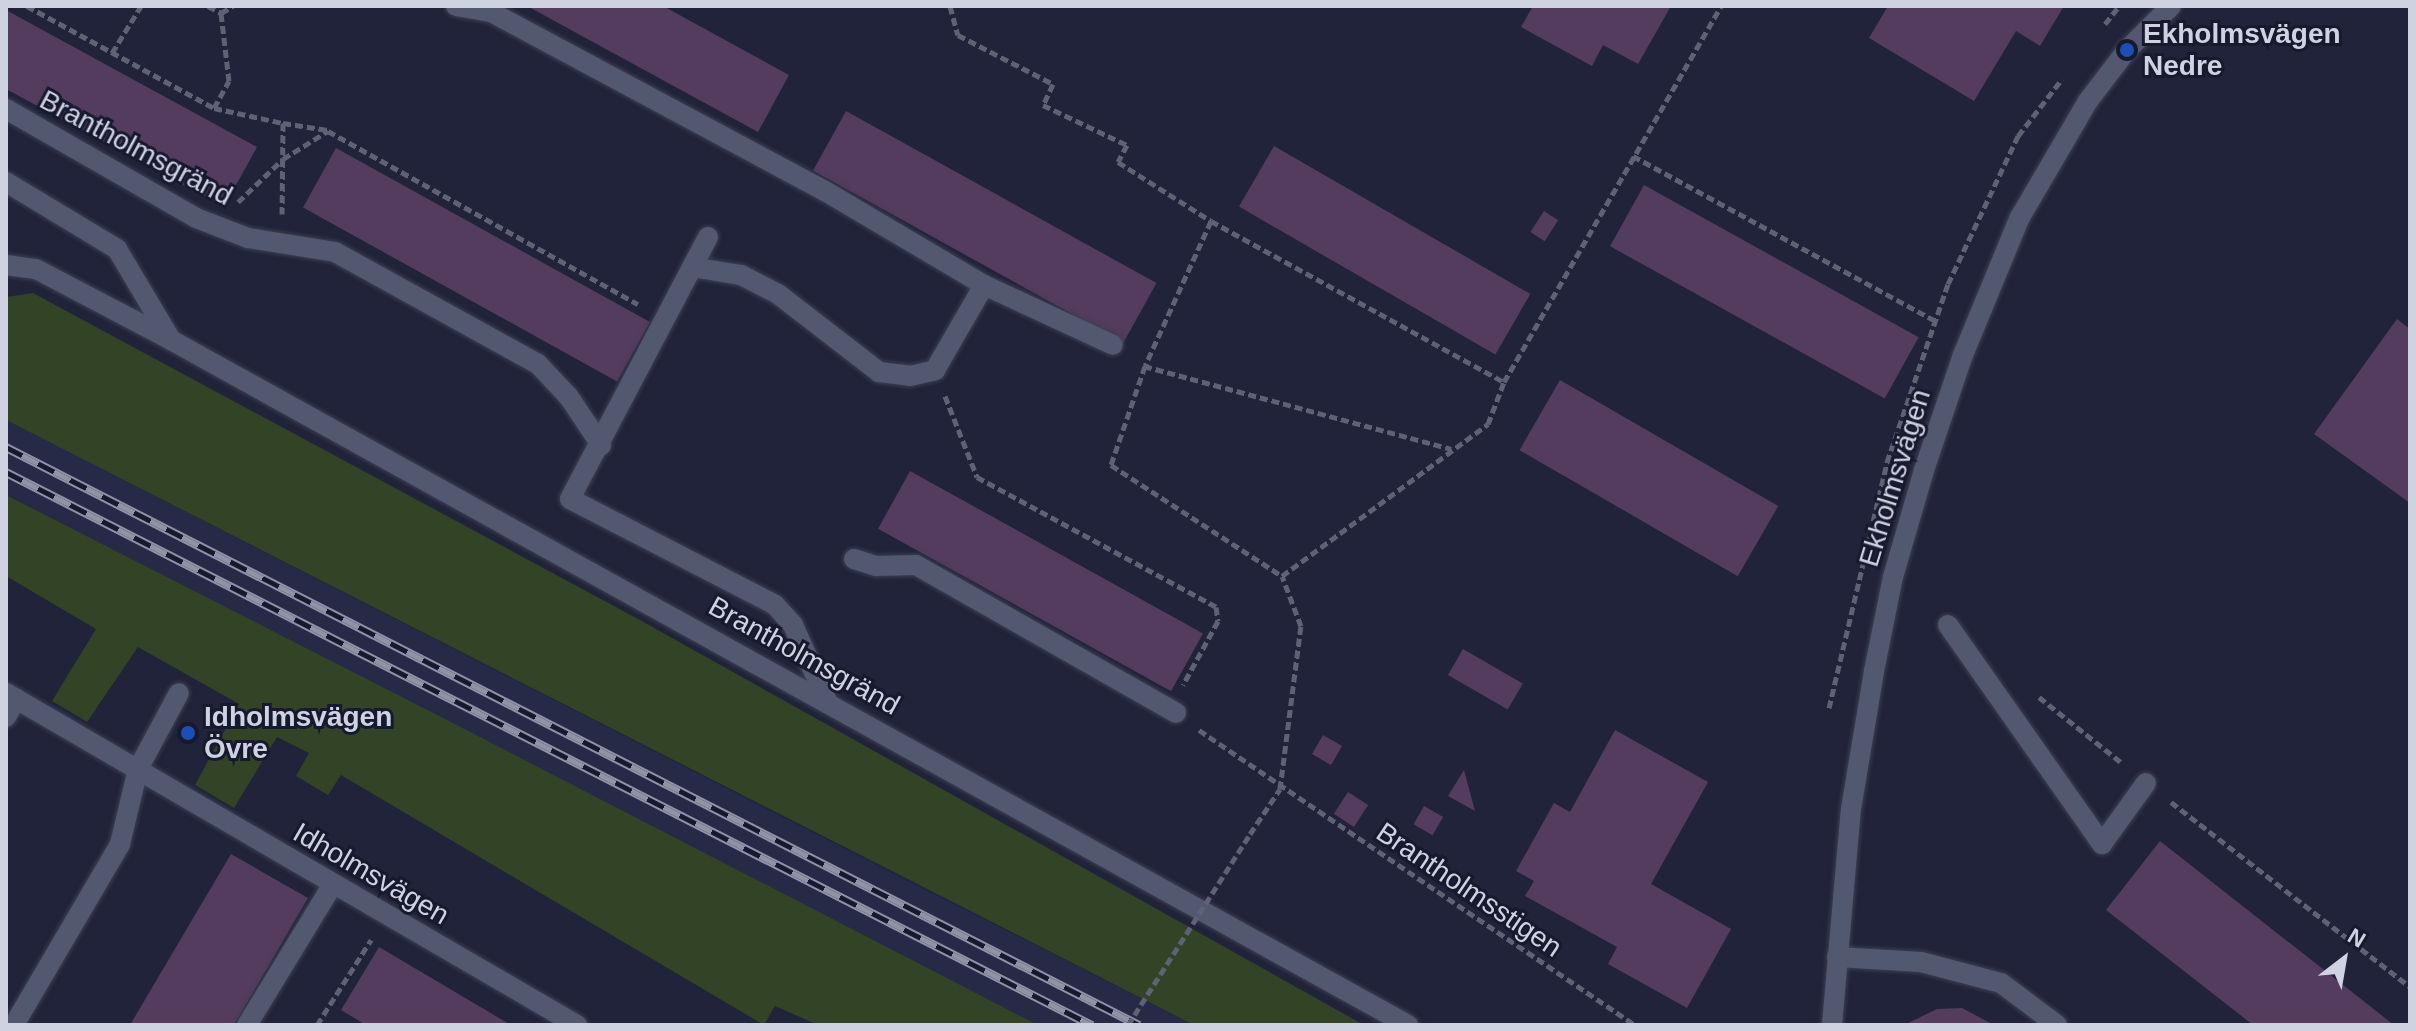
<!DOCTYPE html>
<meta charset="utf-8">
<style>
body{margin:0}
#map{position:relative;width:2416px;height:1031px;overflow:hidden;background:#202339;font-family:Arial,sans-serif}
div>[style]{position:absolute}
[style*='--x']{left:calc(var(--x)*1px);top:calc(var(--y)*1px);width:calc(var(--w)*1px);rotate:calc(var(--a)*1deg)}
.built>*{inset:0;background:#262a46}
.green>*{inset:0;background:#324326}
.building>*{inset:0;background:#543c5f;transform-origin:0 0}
.path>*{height:5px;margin-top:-2.5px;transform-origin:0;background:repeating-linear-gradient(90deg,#5f6275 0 8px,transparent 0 12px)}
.roads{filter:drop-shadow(0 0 2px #3d3f52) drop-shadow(0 0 2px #3d3f52)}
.service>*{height:20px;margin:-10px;padding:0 10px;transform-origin:10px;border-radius:10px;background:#535871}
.minor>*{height:20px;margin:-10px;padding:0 10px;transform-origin:10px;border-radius:10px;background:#535871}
.tertiary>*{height:20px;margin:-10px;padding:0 10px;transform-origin:10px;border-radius:10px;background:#535871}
.rail>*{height:9px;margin-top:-4.5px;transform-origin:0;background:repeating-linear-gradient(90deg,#171a2f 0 18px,#9093a5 0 36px);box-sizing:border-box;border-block:2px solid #9093a5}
.path-bridge>*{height:5px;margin-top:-2.5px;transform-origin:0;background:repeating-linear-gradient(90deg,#5f6275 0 8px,transparent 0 12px)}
.dots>*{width:22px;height:22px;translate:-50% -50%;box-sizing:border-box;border:4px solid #171a2f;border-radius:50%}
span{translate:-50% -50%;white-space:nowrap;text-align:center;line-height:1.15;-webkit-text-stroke:6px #171a2f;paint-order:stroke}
.poi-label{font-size:28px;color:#cfd2e1;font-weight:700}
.left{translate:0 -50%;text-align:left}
.street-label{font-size:28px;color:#cfd2e1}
.frame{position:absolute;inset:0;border:8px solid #cfd2e1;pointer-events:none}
.north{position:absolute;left:2304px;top:919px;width:80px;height:80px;-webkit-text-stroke:6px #171a2f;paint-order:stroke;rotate:31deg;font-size:22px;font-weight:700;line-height:32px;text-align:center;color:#cfd2e1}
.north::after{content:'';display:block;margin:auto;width:28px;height:36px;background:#cfd2e1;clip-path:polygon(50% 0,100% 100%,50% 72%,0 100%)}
</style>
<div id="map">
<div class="built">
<i style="clip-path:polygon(6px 420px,857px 855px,1194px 1025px,1038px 1025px,6px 495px)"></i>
</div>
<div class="green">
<i style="clip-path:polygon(33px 293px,640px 620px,1364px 1025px,1194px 1025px,6px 420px,6px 297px)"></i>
<i style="clip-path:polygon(6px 495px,443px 718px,1038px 1025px,818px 1025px,775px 1006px,764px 1025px,341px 775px,328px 795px,296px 776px,309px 753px,277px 737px,234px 808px,195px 785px,239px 704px,138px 647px,87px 722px,52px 701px,96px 629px,6px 576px)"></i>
</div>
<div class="building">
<i style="clip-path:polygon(527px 6px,663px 6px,789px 75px,758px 132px)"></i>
<i style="clip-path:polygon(1533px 6px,1671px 6px,1638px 64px,1603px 45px,1592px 66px,1521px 27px)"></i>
<i style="clip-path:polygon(1888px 6px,2064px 6px,2040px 46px,2016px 31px,1974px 101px,1869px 38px)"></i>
<i style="clip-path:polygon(6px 10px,257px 147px,224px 207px,6px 89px)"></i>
<i style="left:846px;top:111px;width:355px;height:68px;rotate:29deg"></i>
<i style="left:1274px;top:146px;width:296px;height:70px;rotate:30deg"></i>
<i style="left:336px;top:148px;width:359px;height:68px;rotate:29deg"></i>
<i style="left:1644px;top:185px;width:314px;height:70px;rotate:29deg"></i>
<i style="left:1544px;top:211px;width:17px;height:25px;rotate:33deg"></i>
<i style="clip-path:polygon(2397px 319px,2410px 329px,2410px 503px,2314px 434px)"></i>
<i style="left:1560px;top:380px;width:252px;height:81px;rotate:30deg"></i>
<i style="left:910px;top:471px;width:335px;height:66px;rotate:29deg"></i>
<i style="left:1463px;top:649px;width:69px;height:30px;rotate:30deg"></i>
<i style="clip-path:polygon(1615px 730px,1708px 782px,1651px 884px,1731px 929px,1687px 1008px,1608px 964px,1617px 947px,1525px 896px,1534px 881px,1516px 871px,1554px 803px,1570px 812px)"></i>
<i style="left:1323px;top:735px;width:22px;height:22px;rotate:30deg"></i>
<i style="clip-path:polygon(1464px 770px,1475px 811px,1448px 796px)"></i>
<i style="left:1348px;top:792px;width:24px;height:26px;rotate:33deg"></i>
<i style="left:1424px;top:806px;width:22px;height:21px;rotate:30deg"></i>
<i style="clip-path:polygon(2160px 841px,2394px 1025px,2253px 1025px,2106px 910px)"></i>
<i style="clip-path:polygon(231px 854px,308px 898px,234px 1025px,130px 1025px)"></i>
<i style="clip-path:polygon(379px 947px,511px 1025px,366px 1025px,341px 1010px)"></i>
<i style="clip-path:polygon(1962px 1008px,1994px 1025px,1904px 1025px,1937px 1009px)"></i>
</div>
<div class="path">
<i style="--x:27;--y:6;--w:213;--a:28.6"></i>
<i style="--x:214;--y:108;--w:71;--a:12.3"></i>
<i style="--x:283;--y:123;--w:91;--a:90.6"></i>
<i style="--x:208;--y:6;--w:15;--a:28"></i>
<i style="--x:950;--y:6;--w:30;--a:75"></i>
<i style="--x:958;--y:35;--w:107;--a:27.3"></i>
<i style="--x:1053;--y:84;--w:23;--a:115"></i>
<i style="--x:1043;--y:105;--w:93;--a:25.5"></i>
<i style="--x:1127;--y:145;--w:19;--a:118"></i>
<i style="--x:1118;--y:162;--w:110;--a:32.4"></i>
<i style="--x:1211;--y:221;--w:159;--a:114.5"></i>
<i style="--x:1145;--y:366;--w:105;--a:109"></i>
<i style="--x:1111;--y:465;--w:204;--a:33"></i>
<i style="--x:2105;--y:24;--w:23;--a:-52"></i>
<i style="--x:112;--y:53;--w:55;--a:-58.3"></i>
<i style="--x:214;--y:108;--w:31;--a:-61"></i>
<i style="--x:229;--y:81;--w:68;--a:-96.7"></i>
<i style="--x:221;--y:13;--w:14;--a:-30"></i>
<i style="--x:283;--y:123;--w:45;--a:9"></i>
<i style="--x:1633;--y:156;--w:345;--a:28.6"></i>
<i style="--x:238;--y:202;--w:62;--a:-43.7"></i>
<i style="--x:283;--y:159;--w:53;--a:-31.9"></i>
<i style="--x:328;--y:131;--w:355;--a:29.2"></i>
<i style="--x:1211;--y:221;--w:334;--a:28.8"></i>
<i style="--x:1144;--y:366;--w:318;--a:15.1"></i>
<i style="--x:945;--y:396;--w:87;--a:68.4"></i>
<i style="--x:977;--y:477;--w:272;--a:28.5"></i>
<i style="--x:1216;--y:607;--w:14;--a:82"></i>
<i style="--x:1218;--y:621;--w:73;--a:118.7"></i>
<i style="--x:2039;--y:697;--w:106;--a:38.5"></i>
<i style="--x:1829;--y:708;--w:253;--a:-76.7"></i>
<i style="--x:1887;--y:462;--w:188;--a:-71.1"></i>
<i style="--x:1948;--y:284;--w:164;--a:-64.7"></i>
<i style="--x:2018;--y:136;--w:72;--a:-52.3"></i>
<i style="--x:1199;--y:730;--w:526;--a:34.08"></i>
<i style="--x:2171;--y:802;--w:302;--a:37.7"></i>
<i style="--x:1250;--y:834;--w:54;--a:-56.3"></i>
<i style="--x:1280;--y:789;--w:164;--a:-82.7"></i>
<i style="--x:1301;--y:626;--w:53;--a:-110.8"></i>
<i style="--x:1282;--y:576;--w:256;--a:-36.4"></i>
<i style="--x:1488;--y:424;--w:45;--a:-69.1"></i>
<i style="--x:1504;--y:382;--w:434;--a:-60"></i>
<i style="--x:317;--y:1025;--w:101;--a:-57.6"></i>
</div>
<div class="roads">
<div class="service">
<i style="--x:456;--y:6;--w:36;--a:10"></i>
<i style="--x:491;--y:12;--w:379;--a:28.2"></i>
<i style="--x:825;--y:191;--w:185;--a:30.6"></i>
<i style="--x:984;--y:285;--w:142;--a:24.9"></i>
<i style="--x:6;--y:109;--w:219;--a:29.8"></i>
<i style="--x:196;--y:218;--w:56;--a:21"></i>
<i style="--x:248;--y:238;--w:88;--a:9.1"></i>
<i style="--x:335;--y:252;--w:232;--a:28.9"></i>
<i style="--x:538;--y:364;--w:45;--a:46.8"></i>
<i style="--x:569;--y:397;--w:58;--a:56.3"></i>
<i style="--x:6;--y:182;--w:130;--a:31.1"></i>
<i style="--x:117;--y:249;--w:106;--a:59.3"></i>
<i style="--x:708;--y:237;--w:296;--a:117.8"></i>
<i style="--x:570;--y:499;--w:231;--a:27.3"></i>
<i style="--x:775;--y:605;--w:27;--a:48"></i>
<i style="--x:793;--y:625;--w:83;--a:65.9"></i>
<i style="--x:692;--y:267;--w:50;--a:9.3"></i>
<i style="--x:741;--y:275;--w:42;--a:27.2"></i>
<i style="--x:778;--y:294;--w:128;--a:37.7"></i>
<i style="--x:879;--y:372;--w:31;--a:7"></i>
<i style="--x:910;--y:376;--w:26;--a:-13"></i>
<i style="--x:935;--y:370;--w:98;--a:-60"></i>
<i style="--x:854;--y:559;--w:23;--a:18"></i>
<i style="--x:876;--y:566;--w:40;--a:-1.4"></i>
<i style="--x:916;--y:565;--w:299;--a:29.6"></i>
<i style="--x:6;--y:717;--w:21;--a:-61"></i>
<i style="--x:247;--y:1025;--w:165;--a:-58.6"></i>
</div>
<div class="minor">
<i style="--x:6;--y:265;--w:30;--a:8"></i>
<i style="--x:36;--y:269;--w:153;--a:27.7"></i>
<i style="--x:171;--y:340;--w:1414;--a:28.98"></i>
<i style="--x:1948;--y:625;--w:268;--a:54.9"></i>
<i style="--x:2102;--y:844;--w:75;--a:-54.2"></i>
<i style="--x:6;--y:693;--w:661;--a:30.18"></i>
<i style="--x:1837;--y:957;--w:84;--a:3.4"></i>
<i style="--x:1921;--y:962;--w:83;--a:14.7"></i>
<i style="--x:2001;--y:983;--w:70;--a:36.9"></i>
<i style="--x:14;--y:1025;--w:210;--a:-59.6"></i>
<i style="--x:120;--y:844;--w:77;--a:-76.5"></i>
<i style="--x:138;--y:769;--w:86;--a:-61.7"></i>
</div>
<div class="tertiary">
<i style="--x:1832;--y:1025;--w:217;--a:-85"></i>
<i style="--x:1851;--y:809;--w:140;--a:-80.5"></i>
<i style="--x:1874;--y:671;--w:96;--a:-78.6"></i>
<i style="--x:1893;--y:577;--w:111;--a:-73.8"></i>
<i style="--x:1924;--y:470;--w:121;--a:-71.3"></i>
<i style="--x:1963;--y:355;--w:147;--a:-67.6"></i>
<i style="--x:2019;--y:219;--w:137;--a:-59.7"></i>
<i style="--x:2088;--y:101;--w:64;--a:-52.6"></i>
<i style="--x:2127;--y:50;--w:62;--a:-45"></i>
</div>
</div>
<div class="rail">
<i style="--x:6;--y:447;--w:1272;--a:27.03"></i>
<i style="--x:6;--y:472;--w:1219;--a:26.99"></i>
</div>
<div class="path-bridge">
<i style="--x:1128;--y:1025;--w:227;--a:-57.4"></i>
</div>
<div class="dots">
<i style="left:2127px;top:50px;background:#1a4fb4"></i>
<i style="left:188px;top:733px;background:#1a4fb4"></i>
</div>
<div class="poi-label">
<span class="left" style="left:2143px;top:50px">Ekholmsvägen<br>Nedre</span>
<span class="left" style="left:204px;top:733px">Idholmsvägen<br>Övre</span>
</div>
<div class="street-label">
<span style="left:136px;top:148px;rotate:28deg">Brantholmsgränd</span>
<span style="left:1895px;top:478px;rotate:-73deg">Ekholmsvägen</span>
<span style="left:804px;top:656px;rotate:29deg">Brantholmsgränd</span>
<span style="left:371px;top:874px;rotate:30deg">Idholmsvägen</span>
<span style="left:1469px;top:890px;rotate:34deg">Brantholmsstigen</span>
</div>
<div class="frame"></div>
<div class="north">N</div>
</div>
